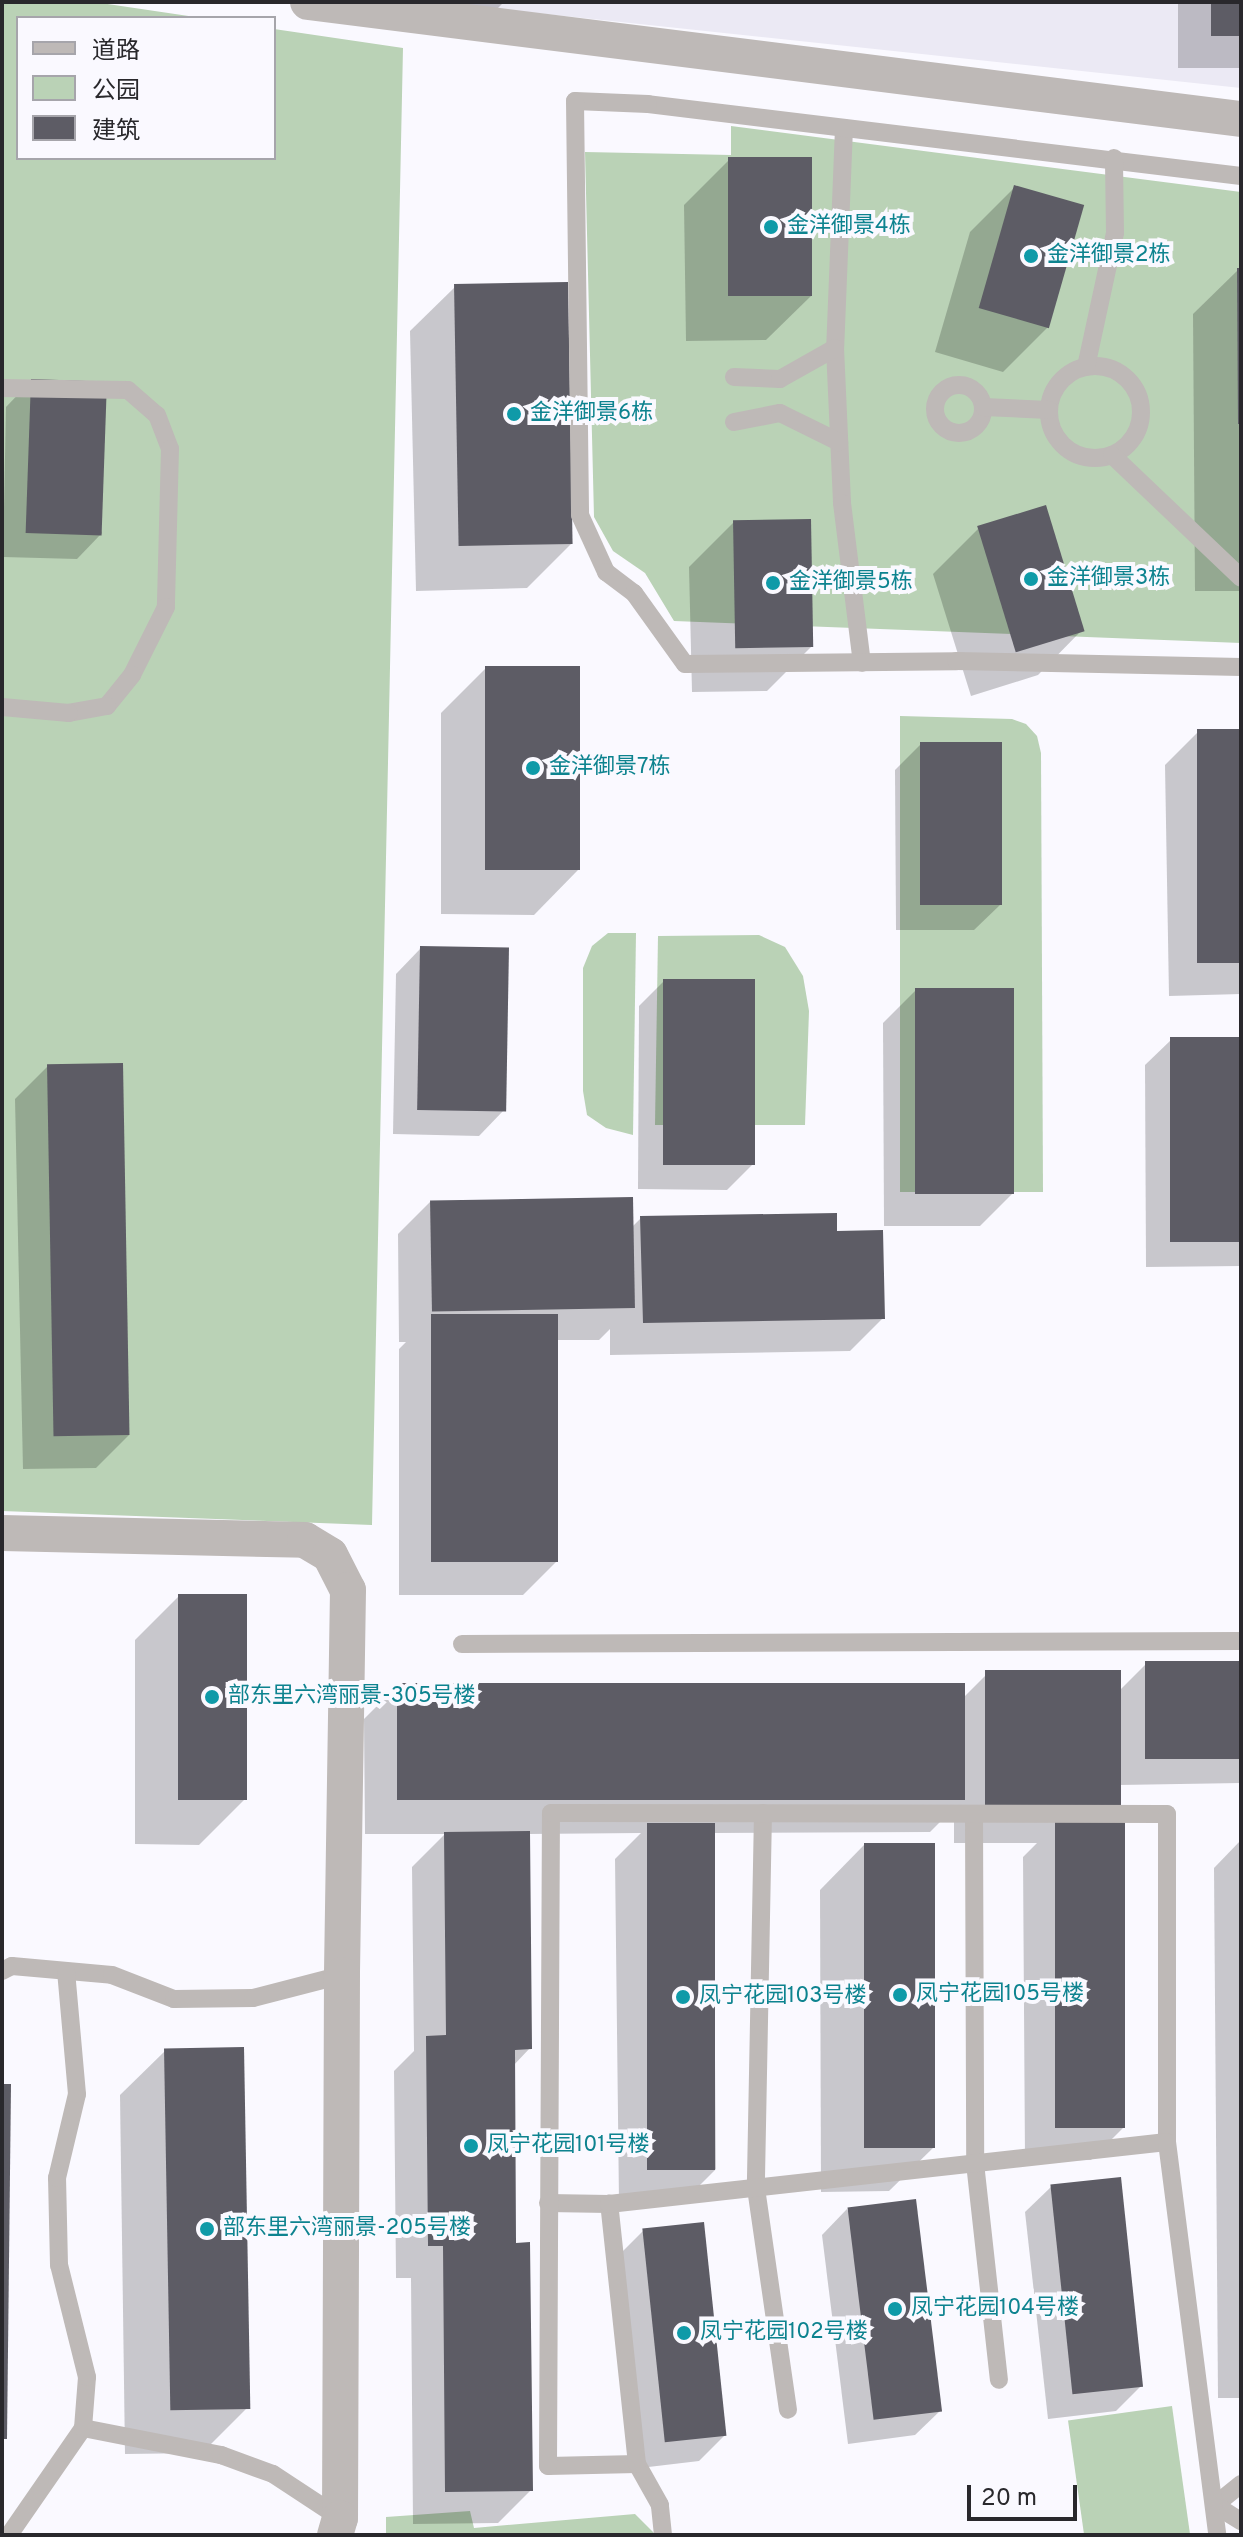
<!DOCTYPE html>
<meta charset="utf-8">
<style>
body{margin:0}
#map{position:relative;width:1243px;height:2537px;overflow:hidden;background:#faf9ff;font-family:Overpass,"Noto Sans SC",sans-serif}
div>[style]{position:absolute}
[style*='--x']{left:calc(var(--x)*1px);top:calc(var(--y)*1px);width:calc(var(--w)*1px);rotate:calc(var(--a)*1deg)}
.built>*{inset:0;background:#ebe9f4}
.green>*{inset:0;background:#bad2b6;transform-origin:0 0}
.shadow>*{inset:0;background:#0003;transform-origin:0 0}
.building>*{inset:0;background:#5d5c65;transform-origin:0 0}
.service>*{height:18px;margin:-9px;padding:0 9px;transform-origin:9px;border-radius:9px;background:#beb9b7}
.service>.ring{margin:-9px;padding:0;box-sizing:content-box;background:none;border:18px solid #beb9b7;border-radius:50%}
.minor>*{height:36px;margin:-18px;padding:0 18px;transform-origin:18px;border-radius:18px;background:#beb9b7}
.dots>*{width:22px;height:22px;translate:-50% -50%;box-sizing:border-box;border:4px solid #faf9ff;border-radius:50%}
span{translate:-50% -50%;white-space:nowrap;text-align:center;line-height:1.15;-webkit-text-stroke:8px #faf9ff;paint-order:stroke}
.culture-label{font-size:22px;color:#0d838f}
.left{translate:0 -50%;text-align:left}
.frame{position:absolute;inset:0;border:4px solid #29282c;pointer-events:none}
.legend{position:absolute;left:16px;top:16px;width:260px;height:144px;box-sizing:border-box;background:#faf9ff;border:2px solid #a6a5ab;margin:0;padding:10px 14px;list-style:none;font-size:24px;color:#29282c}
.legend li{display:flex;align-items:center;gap:16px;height:40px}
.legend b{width:40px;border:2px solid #a6a5ab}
.scale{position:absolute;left:967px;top:2485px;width:110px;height:36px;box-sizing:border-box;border:4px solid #29282c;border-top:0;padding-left:10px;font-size:24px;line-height:28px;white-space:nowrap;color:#29282c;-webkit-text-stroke:6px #faf9ff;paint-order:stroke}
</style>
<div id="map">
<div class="built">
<i style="clip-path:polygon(433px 2px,1241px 2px,1241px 88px)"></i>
</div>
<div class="green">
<i style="clip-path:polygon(2px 2px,94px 2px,202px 18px,18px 18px,18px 158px,274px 158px,274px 29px,403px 48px,372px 1525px,2px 1511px)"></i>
<i style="clip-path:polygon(731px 126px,1241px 192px,1241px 643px,674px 621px,645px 573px,613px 551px,594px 517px,585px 152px,731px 155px)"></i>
<i style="clip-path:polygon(900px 716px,1012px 719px,1026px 724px,1037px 736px,1041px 753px,1043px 1192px,900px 1192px)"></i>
<i style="clip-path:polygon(608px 933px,636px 933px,633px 1135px,606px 1128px,587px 1115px,583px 1091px,583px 968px,592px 946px)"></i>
<i style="clip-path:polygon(759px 935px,785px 947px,803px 976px,809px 1011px,805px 1125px,655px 1125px,658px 936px)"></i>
<i style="left:1172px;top:2406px;width:130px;height:105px;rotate:82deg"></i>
<i style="clip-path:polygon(470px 2511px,474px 2528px,635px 2514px,656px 2535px,386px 2535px,386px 2517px)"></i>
</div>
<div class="shadow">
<i style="clip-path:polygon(325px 2px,504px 2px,483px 23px)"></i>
<i style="left:1178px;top:2px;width:63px;height:66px"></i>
<i style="clip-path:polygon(729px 160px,811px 296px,766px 340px,686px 341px,684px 205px)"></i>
<i style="clip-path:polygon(1015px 187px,1048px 327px,1003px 372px,935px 352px,970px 232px)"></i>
<i style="clip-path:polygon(1238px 270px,1241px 270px,1241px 591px,1195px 591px,1193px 314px)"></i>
<i style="clip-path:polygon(455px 287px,572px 543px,527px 588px,416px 591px,410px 331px)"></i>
<i style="clip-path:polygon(31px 381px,102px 533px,77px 559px,3px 557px,6px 407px)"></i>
<i style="clip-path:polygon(734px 522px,812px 646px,767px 691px,692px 692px,689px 567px)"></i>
<i style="clip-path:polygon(978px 529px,1082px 630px,1038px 675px,971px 696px,933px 574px)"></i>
<i style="clip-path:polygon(486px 668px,578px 870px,534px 915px,441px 914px,441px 713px)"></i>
<i style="clip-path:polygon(1241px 731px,1241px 994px,1169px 996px,1165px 765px,1198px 732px)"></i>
<i style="clip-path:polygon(920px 745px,1000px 905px,974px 930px,896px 930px,895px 770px)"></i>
<i style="clip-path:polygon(421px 948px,504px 1110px,479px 1136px,393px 1134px,396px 974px)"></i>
<i style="clip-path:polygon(664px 981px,753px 1164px,727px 1190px,638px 1189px,639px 1006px)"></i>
<i style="clip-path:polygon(916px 990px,1013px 1193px,980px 1226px,884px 1226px,883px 1023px)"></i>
<i style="clip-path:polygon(1241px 1039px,1241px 1266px,1146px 1267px,1145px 1065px,1171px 1040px)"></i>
<i style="clip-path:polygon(48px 1066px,129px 1435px,96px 1468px,23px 1469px,15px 1099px)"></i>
<i style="clip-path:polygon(431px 1201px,631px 1228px,641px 1218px,835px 1233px,883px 1318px,850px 1351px,610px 1355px,610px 1329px,599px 1340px,556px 1340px,556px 1562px,523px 1595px,399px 1595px,399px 1349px,406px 1342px,399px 1342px,398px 1234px)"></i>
<i style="clip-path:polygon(179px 1596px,244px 1800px,199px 1845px,135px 1844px,135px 1640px)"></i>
<i style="clip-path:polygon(1241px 1663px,1241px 1783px,1119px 1785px,1124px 2127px,1091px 2160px,1025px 2161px,1023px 1857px,1037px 1843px,954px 1843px,954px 1808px,930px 1832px,713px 1833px,716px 2169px,683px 2202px,619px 2203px,615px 1859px,641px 1833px,528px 1834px,530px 2048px,513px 2066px,514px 2245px,531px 2490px,498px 2523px,413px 2524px,411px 2278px,396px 2278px,394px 2071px,414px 2051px,412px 1867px,445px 1834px,365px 1834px,364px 1719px,397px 1686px,963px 1698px,986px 1675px,1119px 1691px,1146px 1664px)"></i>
<i style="clip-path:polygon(1241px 1840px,1241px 2398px,1218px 2398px,1214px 1868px)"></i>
<i style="clip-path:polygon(864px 1845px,934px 2147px,889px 2191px,821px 2192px,820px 1890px)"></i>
<i style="clip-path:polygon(165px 2051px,247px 2408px,202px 2453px,125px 2454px,120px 2095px)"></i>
<i style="clip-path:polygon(1051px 2187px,1141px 2386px,1116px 2411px,1048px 2419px,1025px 2212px)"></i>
<i style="clip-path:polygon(847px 2209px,941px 2410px,915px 2435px,848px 2444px,822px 2235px)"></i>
<i style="clip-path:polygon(643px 2231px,724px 2436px,699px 2461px,640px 2468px,617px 2257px)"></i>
</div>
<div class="building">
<i style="left:1211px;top:2px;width:30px;height:34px"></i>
<i style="left:812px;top:157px;width:139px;height:84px;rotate:90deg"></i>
<i style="left:1014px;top:185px;width:73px;height:128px;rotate:16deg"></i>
<i style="clip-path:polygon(1237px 268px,1241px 268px,1241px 424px,1238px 424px)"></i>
<i style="left:568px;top:282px;width:262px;height:114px;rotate:89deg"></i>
<i style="left:31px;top:379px;width:76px;height:154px;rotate:2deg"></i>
<i style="left:1046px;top:505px;width:132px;height:72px;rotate:73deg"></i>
<i style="left:811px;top:519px;width:128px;height:78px;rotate:89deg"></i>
<i style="left:485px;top:666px;width:95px;height:204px"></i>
<i style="left:1241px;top:729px;width:234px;height:44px;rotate:90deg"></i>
<i style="left:1002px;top:742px;width:163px;height:82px;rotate:90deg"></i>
<i style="left:420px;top:946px;width:89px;height:164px;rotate:1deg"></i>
<i style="left:663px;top:979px;width:92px;height:186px"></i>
<i style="left:915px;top:988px;width:99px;height:206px"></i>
<i style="left:1241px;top:1037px;width:205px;height:71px;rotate:90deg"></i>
<i style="left:123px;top:1063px;width:372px;height:76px;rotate:89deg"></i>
<i style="left:633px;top:1197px;width:111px;height:203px;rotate:89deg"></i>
<i style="clip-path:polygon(837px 1213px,837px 1231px,883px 1230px,885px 1319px,643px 1323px,640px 1216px)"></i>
<i style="left:431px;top:1314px;width:127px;height:248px"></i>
<i style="left:178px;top:1594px;width:69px;height:206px"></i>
<i style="left:1241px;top:1661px;width:98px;height:96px;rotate:90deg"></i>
<i style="left:1121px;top:1670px;width:141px;height:136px;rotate:90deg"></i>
<i style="left:965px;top:1683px;width:117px;height:568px;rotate:90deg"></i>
<i style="left:1125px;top:1821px;width:307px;height:70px;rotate:90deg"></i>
<i style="left:715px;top:1823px;width:347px;height:68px;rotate:90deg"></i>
<i style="clip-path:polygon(530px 1831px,532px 2049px,515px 2050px,516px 2243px,530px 2242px,533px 2491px,445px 2492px,443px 2246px,428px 2246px,426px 2036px,446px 2035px,444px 1832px)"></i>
<i style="left:864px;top:1843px;width:71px;height:305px"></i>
<i style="left:244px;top:2047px;width:362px;height:80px;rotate:89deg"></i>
<i style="clip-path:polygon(2px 2084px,11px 2084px,7px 2439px,2px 2439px)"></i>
<i style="left:1121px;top:2177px;width:211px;height:71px;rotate:84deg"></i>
<i style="left:916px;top:2199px;width:214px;height:69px;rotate:83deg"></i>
<i style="left:704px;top:2222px;width:215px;height:62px;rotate:84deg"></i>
</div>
<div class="service">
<i style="--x:844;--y:128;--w:220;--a:92.3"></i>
<i style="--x:835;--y:348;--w:155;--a:87.4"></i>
<i style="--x:842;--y:503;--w:161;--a:82.9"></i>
<i style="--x:1241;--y:176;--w:597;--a:-173.08"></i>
<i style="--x:648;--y:104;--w:73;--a:-177.6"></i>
<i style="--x:575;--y:101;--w:414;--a:89.3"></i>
<i style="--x:580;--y:515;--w:63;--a:65.5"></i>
<i style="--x:606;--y:572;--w:35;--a:37"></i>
<i style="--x:634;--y:593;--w:87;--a:54.3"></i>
<i style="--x:685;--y:664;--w:271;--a:-0.6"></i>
<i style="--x:956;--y:661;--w:285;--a:1.2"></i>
<i class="ring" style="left:1049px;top:366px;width:74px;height:74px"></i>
<i style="--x:1086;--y:367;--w:137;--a:-77.8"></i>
<i style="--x:1115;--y:233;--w:75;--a:-90.8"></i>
<i style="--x:734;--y:377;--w:46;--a:2.5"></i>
<i style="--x:780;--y:379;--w:63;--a:-29.4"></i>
<i class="ring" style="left:935px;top:385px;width:30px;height:30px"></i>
<i style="--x:2;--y:388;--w:126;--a:0.9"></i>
<i style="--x:128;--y:390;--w:38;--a:41"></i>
<i style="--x:157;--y:415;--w:36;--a:69"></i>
<i style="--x:170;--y:449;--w:158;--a:91.5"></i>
<i style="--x:166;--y:607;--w:76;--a:116.6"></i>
<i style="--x:132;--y:675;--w:40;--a:129"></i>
<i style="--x:107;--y:706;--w:39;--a:170"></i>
<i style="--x:69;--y:713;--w:67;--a:-174.9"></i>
<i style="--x:984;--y:407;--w:65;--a:2.6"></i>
<i style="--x:734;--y:422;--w:47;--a:-11.1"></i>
<i style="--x:780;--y:413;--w:66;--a:26.2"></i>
<i style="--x:1112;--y:455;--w:178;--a:43.6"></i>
<i style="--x:462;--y:1644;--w:779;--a:-0.22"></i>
<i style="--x:763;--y:1813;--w:375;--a:91.1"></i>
<i style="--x:756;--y:2188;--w:224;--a:81.8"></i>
<i style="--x:974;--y:1814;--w:349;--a:89.8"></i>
<i style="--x:975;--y:2163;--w:218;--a:83.7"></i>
<i style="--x:2;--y:1971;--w:11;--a:-27"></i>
<i style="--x:12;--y:1966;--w:100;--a:5.1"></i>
<i style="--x:112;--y:1975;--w:66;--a:21.2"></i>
<i style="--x:174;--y:1999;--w:79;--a:-0.7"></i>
<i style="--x:253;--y:1998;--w:92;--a:-14.5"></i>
<i style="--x:548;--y:2203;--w:61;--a:0.9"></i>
<i style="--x:83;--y:2428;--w:141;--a:11.1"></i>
<i style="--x:221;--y:2455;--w:55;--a:20.1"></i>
<i style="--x:273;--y:2474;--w:80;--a:33.3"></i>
<i style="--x:637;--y:2464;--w:89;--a:178.7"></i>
<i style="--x:548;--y:2466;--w:653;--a:-89.74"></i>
<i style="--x:551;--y:1813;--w:616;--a:0.09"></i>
<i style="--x:1167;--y:1814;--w:328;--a:90"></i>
<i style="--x:1241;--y:2484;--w:33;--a:141"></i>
<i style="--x:1215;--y:2505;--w:31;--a:32"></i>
<i style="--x:9;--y:2535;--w:130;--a:-55.3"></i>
<i style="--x:83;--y:2428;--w:51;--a:-85.5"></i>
<i style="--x:87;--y:2377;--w:115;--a:-104"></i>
<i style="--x:59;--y:2265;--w:87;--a:-91.3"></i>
<i style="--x:57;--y:2178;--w:86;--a:-76.6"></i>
<i style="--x:77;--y:2094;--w:123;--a:-95.1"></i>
<i style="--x:663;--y:2535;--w:30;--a:-96"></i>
<i style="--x:660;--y:2505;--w:47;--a:-119.3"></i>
<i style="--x:637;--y:2464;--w:262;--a:-96.1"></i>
<i style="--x:609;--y:2204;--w:561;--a:-6.34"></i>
<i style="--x:1167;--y:2142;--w:396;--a:82.7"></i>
</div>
<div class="minor">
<i style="--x:308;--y:2;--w:940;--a:7.15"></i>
<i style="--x:2;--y:1533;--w:303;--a:1.3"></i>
<i style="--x:305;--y:1540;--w:29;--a:31"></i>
<i style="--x:330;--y:1555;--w:39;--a:63"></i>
<i style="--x:348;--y:1590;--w:385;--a:90.9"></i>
<i style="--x:342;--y:1975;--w:543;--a:90.21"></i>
<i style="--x:340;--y:2518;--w:18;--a:106"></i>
</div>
<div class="dots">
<i style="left:771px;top:227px;background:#0f9aa8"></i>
<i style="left:1031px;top:256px;background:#0f9aa8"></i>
<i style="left:514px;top:414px;background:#0f9aa8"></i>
<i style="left:1031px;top:579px;background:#0f9aa8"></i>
<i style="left:773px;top:583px;background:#0f9aa8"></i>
<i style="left:533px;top:768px;background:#0f9aa8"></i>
<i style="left:212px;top:1697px;background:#0f9aa8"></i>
<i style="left:900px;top:1995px;background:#0f9aa8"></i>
<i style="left:683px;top:1997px;background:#0f9aa8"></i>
<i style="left:471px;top:2146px;background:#0f9aa8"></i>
<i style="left:207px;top:2229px;background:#0f9aa8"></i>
<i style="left:895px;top:2309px;background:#0f9aa8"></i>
<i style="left:684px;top:2333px;background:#0f9aa8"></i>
</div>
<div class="culture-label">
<span class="left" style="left:787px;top:227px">金洋御景4栋</span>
<span class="left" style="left:1047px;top:256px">金洋御景2栋</span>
<span class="left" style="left:530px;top:414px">金洋御景6栋</span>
<span class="left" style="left:1047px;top:579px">金洋御景3栋</span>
<span class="left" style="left:789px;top:583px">金洋御景5栋</span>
<span class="left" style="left:549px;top:768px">金洋御景7栋</span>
<span class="left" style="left:228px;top:1697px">部东里六湾丽景-305号楼</span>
<span class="left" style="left:916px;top:1995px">凤宁花园105号楼</span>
<span class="left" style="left:699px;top:1997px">凤宁花园103号楼</span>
<span class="left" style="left:487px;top:2146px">凤宁花园101号楼</span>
<span class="left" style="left:223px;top:2229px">部东里六湾丽景-205号楼</span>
<span class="left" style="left:911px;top:2309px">凤宁花园104号楼</span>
<span class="left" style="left:700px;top:2333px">凤宁花园102号楼</span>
</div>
<div class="frame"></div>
<ul class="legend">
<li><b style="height:10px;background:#beb9b7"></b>道路</li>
<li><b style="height:22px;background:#bad2b6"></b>公园</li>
<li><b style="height:22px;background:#5d5c65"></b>建筑</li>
</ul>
<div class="scale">20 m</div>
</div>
